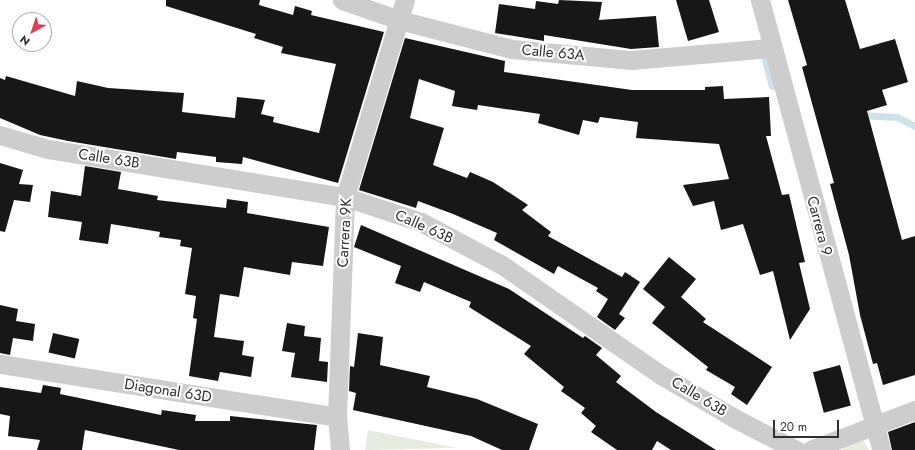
<!DOCTYPE html>
<style>
body{margin:0}
#map{position:relative;width:915px;height:450px;overflow:hidden;background:#fff;font-family:Jost,sans-serif}
div>[style]{position:absolute}
[style*='--x']{left:calc(var(--x)*1px);top:calc(var(--y)*1px);width:calc(var(--w)*1px);rotate:calc(var(--a)*1deg)}
.green>*{inset:0;background:#e7ecdf}
.stream>*{height:7px;margin:-3.5px;padding:0 3.5px;transform-origin:3.5px;border-radius:3.5px;background:#cde2eb}
.building>*{inset:0;background:#171717;transform-origin:0 0}
.street>*{height:19px;margin:-9.5px;padding:0 9.5px;transform-origin:9.5px;border-radius:9.5px;background:#cdcdcd}
span{translate:-50% -50%;white-space:nowrap;text-align:center;line-height:1.15;-webkit-text-stroke:4px #fff;paint-order:stroke}
.street-label{font-size:15px;color:#303030}
.north{position:absolute;left:12px;top:12px;width:40px;height:40px;box-sizing:border-box;background:#fff;border:1px solid #acacac;border-radius:50%;rotate:220deg;font-size:11px;font-weight:700;line-height:16px;text-align:center;color:#303030}
.north::after{content:'';display:block;margin:auto;width:14px;height:18px;background:#dc3e57;clip-path:polygon(50% 0,100% 100%,50% 72%,0 100%)}
.scale{position:absolute;left:773px;top:420px;width:66px;height:18px;box-sizing:border-box;border:2px solid #303030;border-top:0;padding-left:5px;font-size:12px;line-height:14px;white-space:nowrap;color:#303030;-webkit-text-stroke:3px #fff;paint-order:stroke}
</style>
<div id="map">
<div class="green">
<i style="clip-path:polygon(368px 430px,457px 448px,365px 450px)"></i>
<i style="clip-path:polygon(863px 440px,869px 450px,841px 450px)"></i>
</div>
<div class="stream">
<i style="--x:765;--y:60;--w:27;--a:75"></i>
<i style="--x:859;--y:115;--w:38;--a:3"></i>
<i style="--x:897;--y:117;--w:20;--a:27"></i>
</div>
<div class="building">
<i style="clip-path:polygon(166px 0,260px 0,259px 5px,293px 15px,295px 6px,312px 11px,311px 15px,384px 32px,338px 183px,243px 157px,242px 164px,216px 162px,216px 157px,177px 152px,176px 159px,68px 141px,40px 135px,0 118px,0 78px,5px 80px,6px 76px,75px 96px,77px 81px,108px 88px,184px 93px,182px 112px,235px 118px,237px 97px,265px 100px,261px 114px,274px 117px,273px 122px,319px 133px,336px 64px,281px 53px,283px 47px,254px 38px,256px 34px,166px 6px)"></i>
<i style="clip-path:polygon(559px 0,602px 2px,599px 20px,656px 16px,659px 47px,631px 49px,544px 35px,544px 41px,495px 33px,499px 4px,535px 9px,536px 1px,558px 4px)"></i>
<i style="clip-path:polygon(676px 0,709px 0,719px 32px,688px 41px)"></i>
<i style="clip-path:polygon(788px 0,845px 0,860px 49px,895px 39px,908px 82px,882px 90px,887px 105px,867px 111px,902px 240px,915px 236px,915px 375px,883px 385px,877px 363px,873px 364px,860px 315px,849px 255px,830px 184px,834px 183px,802px 67px,807px 65px)"></i>
<i style="clip-path:polygon(405px 38px,505px 61px,504px 72px,632px 90px,705px 90px,705px 87px,723px 86px,724px 99px,769px 97px,771px 136px,766px 136px,782px 195px,789px 194px,805px 262px,799px 263px,810px 309px,790px 340px,773px 271px,760px 275px,743px 224px,721px 230px,714px 201px,693px 206px,683px 185px,729px 179px,719px 144px,636px 138px,638px 122px,600px 117px,598px 123px,583px 120px,579px 135px,538px 123px,540px 114px,478px 105px,477px 110px,452px 106px,455px 91px,419px 79px,410px 118px,444px 128px,433px 165px,467px 178px,470px 172px,493px 182px,528px 205px,522px 210px,551px 232px,548px 236px,622px 277px,625px 272px,640px 282px,619px 314px,625px 318px,615px 330px,597px 317px,608px 299px,596px 291px,598px 288px,558px 266px,554px 274px,494px 240px,497px 233px,453px 214px,418px 201px,416px 208px,359px 190px)"></i>
<i style="clip-path:polygon(0 163px,23px 170px,19px 184px,33px 185px,30px 202px,14px 200px,5px 232px,0 231px)"></i>
<i style="clip-path:polygon(85px 166px,121px 172px,118px 189px,158px 196px,157px 200px,226px 208px,227px 199px,248px 202px,247px 213px,329px 227px,323px 266px,292px 262px,290px 275px,244px 267px,239px 297px,220px 294px,214px 337px,244px 341px,242px 355px,254px 357px,251px 377px,220px 372px,218px 381px,189px 376px,197px 319px,193px 318px,196px 296px,185px 294px,192px 248px,180px 246px,181px 240px,159px 237px,160px 232px,111px 224px,108px 244px,79px 240px,82px 222px,48px 217px,51px 191px,81px 196px)"></i>
<i style="clip-path:polygon(361px 225px,509px 289px,583px 338px,585px 336px,602px 348px,596px 355px,621px 376px,616px 382px,656px 412px,716px 450px,671px 450px,657px 441px,652px 450px,617px 450px,591px 432px,596px 426px,581px 413px,585px 408px,561px 391px,564px 387px,524px 354px,531px 346px,469px 307px,471px 302px,424px 282px,420px 292px,395px 283px,401px 266px,354px 247px)"></i>
<i style="clip-path:polygon(669px 257px,696px 279px,681px 297px,706px 319px,703px 322px,772px 367px,747px 405px,731px 394px,735px 387px,706px 370px,708px 367px,652px 323px,665px 307px,643px 289px)"></i>
<i style="clip-path:polygon(0 305px,18px 309px,16px 321px,35px 324px,33px 341px,13px 338px,10px 355px,0 353px)"></i>
<i style="clip-path:polygon(287px 323px,305px 326px,304px 336px,321px 338px,319px 361px,328px 362px,327px 382px,291px 377px,295px 353px,282px 351px)"></i>
<i style="left:53px;top:333px;width:27px;height:20px;rotate:13deg"></i>
<i style="clip-path:polygon(358px 333px,383px 337px,380px 365px,430px 376px,427px 387px,477px 399px,538px 424px,529px 450px,502px 450px,471px 436px,353px 410px,356px 393px,349px 391px,350px 366px,354px 367px)"></i>
<i style="left:840px;top:365px;width:42px;height:28px;rotate:75deg"></i>
<i style="clip-path:polygon(43px 385px,61px 388px,60px 394px,161px 415px,162px 410px,196px 415px,195px 421px,230px 421px,230px 416px,317px 425px,314px 450px,179px 450px,85px 430px,82px 450px,37px 450px,40px 440px,8px 436px,10px 416px,0 414px,0 387px,41px 393px)"></i>
<i style="clip-path:polygon(915px 422px,915px 450px,892px 450px,888px 432px)"></i>
</div>
<div class="street">
<i style="--x:342;--y:0;--w:60;--a:19.3"></i>
<i style="--x:399;--y:20;--w:117;--a:14.4"></i>
<i style="--x:512;--y:49;--w:120;--a:5.3"></i>
<i style="--x:631;--y:60;--w:141;--a:-4.9"></i>
<i style="--x:760;--y:0;--w:466;--a:74.9"></i>
<i style="--x:0;--y:135;--w:50;--a:16.3"></i>
<i style="--x:48;--y:149;--w:301;--a:9.2"></i>
<i style="--x:345;--y:197;--w:80;--a:18.2"></i>
<i style="--x:421;--y:222;--w:92;--a:28"></i>
<i style="--x:502;--y:265;--w:193;--a:34.7"></i>
<i style="--x:661;--y:375;--w:87;--a:30.4"></i>
<i style="--x:736;--y:419;--w:68;--a:27.3"></i>
<i style="--x:0;--y:364;--w:341;--a:8.9"></i>
<i style="--x:340;--y:450;--w:33;--a:-95"></i>
<i style="--x:337;--y:417;--w:220;--a:-87.9"></i>
<i style="--x:345;--y:197;--w:206;--a:-73.1"></i>
<i style="--x:810;--y:450;--w:112;--a:-20.9"></i>
</div>
<div class="street-label">
<span style="left:553px;top:53px;rotate:5deg">Calle 63A</span>
<span style="left:109px;top:159px;rotate:9deg">Calle 63B</span>
<span style="left:819px;top:226px;rotate:75deg">Carrera 9</span>
<span style="left:424px;top:227px;rotate:24deg">Calle 63B</span>
<span style="left:345px;top:233px;rotate:-87deg">Carrera 9K</span>
<span style="left:168px;top:391px;rotate:9deg">Diagonal 63D</span>
<span style="left:699px;top:397px;rotate:31deg">Calle 63B</span>
</div>
<div class="north">N</div>
<div class="scale">20 m</div>
</div>
